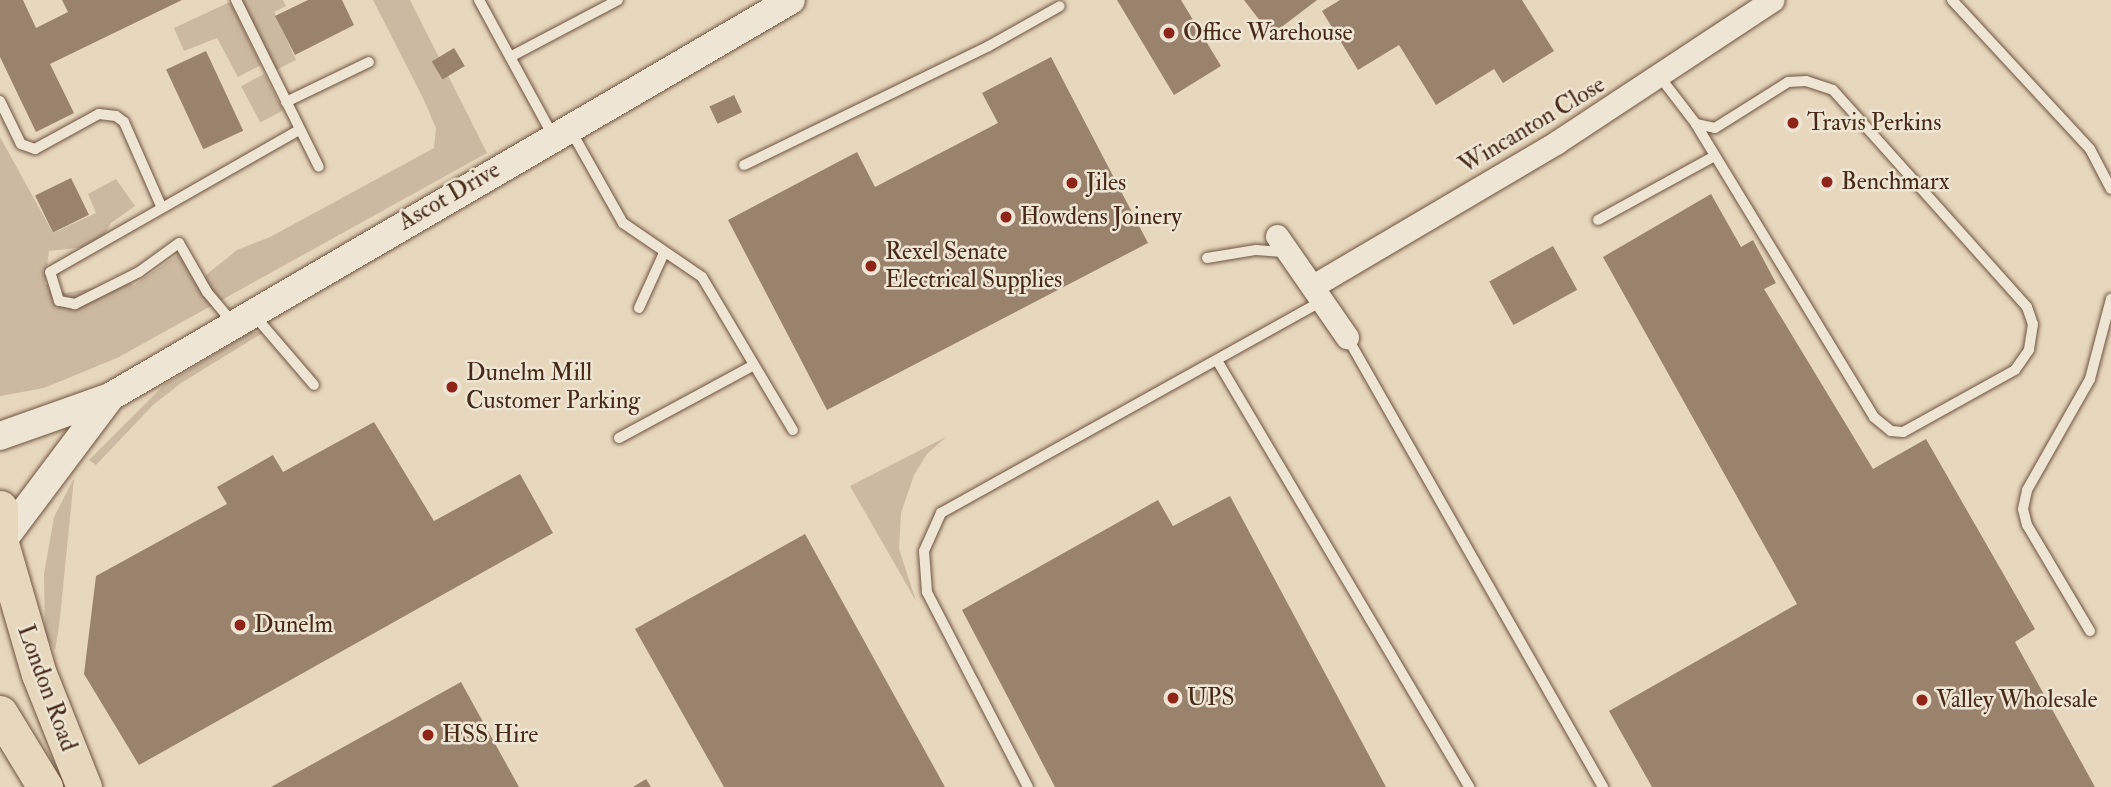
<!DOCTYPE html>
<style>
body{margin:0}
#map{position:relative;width:2111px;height:787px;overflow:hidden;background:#e7d7bd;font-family:"IM FELL Double Pica",serif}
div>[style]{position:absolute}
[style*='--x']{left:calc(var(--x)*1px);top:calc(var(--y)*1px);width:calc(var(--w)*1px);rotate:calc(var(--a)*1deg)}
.green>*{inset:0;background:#ccb9a1;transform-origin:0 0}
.building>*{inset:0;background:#9a836d;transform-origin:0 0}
.roads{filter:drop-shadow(0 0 2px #6e5440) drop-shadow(0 0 2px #6e5440)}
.service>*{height:10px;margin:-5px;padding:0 5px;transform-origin:5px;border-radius:5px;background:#efe5d4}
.minor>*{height:23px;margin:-11.5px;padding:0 11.5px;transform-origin:11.5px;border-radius:11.5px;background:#efe5d4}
.tertiary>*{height:28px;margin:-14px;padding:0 14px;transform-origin:14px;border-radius:14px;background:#efe5d4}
.primary>*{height:35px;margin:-17.5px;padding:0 17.5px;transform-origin:17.5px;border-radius:17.5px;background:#e7d7bd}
.dots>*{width:19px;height:19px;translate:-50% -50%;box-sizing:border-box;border:4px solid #efe5d4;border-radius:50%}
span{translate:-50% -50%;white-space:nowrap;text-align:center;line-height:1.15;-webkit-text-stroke:5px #efe5d4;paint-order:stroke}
.poi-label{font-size:24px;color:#462917}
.left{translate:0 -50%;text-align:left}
.street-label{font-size:24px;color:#462917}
</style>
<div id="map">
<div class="green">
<i style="clip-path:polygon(242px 0,283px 0,286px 6px,274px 12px,296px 60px,276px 70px)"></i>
<i style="clip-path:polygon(373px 0,410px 0,487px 153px,117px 358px,44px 388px,0 396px,0 137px,53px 233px,96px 213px,88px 194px,116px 179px,135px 206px,111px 223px,102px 240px,86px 247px,49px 251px,45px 284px,66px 293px,127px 281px,134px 285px,179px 254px,195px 284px,237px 250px,270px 237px,434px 148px,436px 128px,423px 98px)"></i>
<i style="clip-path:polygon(230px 2px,261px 65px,238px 77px,217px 38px,184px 51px,174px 28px)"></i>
<i style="left:264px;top:74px;width:41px;height:26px;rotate:62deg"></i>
<i style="clip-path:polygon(251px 332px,264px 332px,181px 383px,153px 405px,96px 465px,89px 460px,164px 385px)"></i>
<i style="clip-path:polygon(946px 437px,927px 454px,914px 475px,901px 513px,899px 549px,916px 601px,850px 486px)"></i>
<i style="clip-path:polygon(74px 478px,59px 627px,55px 650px,45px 635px,44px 574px,54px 517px)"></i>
</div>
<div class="building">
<i style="clip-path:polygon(0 0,23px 0,36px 28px,68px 12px,62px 0,182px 0,50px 64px,74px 113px,36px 132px,0 57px)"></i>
<i style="clip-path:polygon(308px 0,342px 0,354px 25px,295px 55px,275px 16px)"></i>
<i style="clip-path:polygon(1117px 0,1181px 0,1221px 66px,1174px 95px)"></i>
<i style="clip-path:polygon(1244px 0,1317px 0,1271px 35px)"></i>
<i style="clip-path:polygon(1340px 0,1522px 0,1554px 51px,1503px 83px,1494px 69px,1436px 105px,1399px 45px,1358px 70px,1322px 11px)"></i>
<i style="left:454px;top:48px;width:21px;height:26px;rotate:59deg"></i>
<i style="left:206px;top:51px;width:88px;height:44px;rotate:65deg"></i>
<i style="clip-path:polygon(1051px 57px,1148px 243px,827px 410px,728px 220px,857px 152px,875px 187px,998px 123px,982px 93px)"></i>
<i style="left:734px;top:95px;width:19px;height:27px;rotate:65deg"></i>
<i style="left:71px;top:178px;width:41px;height:40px;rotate:64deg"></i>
<i style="clip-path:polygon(1711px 194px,1741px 247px,1753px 240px,1776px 283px,1764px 289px,1873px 469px,1926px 439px,2035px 629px,2015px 642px,2095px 787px,1652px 787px,1609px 711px,1797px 604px,1603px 257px)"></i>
<i style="left:1553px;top:246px;width:50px;height:73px;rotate:61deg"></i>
<i style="clip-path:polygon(374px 422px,434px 521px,520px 474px,553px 533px,139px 765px,84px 674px,96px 576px,227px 504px,217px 487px,273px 455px,283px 472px)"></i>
<i style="clip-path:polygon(1230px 496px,1386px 787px,1055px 787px,962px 610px,1158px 500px,1173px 526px)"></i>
<i style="clip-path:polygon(805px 534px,945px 787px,724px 787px,635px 629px)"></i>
<i style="clip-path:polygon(461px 682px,519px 787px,271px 787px)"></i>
<i style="clip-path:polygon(646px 779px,651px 787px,633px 787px)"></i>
</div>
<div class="roads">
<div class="service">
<i style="--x:236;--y:0;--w:186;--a:63.6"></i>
<i style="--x:479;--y:0;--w:155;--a:61.4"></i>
<i style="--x:1952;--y:0;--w:203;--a:47.2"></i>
<i style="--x:2090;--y:149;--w:45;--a:62.3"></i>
<i style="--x:510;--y:57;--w:122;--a:-27.8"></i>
<i style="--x:1660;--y:77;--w:59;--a:52.5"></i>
<i style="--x:1696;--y:124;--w:19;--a:12"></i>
<i style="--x:1715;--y:128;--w:86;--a:-32.2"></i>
<i style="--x:1788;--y:82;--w:18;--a:-3"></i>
<i style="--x:1806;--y:81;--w:28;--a:18"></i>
<i style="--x:1833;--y:90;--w:291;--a:48.2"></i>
<i style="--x:2027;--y:307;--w:18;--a:71"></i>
<i style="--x:2033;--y:324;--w:26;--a:99"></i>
<i style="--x:2029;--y:350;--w:24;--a:125"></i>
<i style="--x:2015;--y:370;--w:128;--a:151"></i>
<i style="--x:1903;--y:432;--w:12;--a:-175"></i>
<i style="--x:1891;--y:431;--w:22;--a:-141"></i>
<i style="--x:1874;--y:417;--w:343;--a:-121.3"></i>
<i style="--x:0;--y:101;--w:48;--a:64"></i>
<i style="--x:21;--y:144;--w:15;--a:20"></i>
<i style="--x:35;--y:149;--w:73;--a:-28.7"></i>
<i style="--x:99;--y:114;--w:17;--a:7"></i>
<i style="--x:116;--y:116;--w:10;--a:37"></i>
<i style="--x:124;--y:122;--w:92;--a:66.2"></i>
<i style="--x:286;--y:102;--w:92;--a:-25.7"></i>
<i style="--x:570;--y:129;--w:108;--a:60.6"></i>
<i style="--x:623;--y:223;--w:96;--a:34.4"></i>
<i style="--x:702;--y:277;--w:178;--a:59.3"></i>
<i style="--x:744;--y:165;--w:272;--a:-25.9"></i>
<i style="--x:989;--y:46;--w:81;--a:-29.4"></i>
<i style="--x:1598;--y:220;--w:133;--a:-28.7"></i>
<i style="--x:1207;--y:258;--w:50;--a:-9.3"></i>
<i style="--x:1256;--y:250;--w:31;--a:4"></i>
<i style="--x:639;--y:308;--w:60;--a:-65.6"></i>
<i style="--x:254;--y:315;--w:92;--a:49.4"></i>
<i style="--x:233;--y:323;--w:40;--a:-130"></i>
<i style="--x:207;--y:292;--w:56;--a:-119.7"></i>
<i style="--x:179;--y:243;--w:49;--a:144.1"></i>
<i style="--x:139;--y:272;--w:72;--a:153.4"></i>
<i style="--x:75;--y:304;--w:16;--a:-169"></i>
<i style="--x:59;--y:301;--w:30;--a:-107"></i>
<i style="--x:50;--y:272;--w:287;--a:-29.7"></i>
<i style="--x:1347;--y:337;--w:518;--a:60.36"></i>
<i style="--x:1218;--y:362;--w:494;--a:59.4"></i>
<i style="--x:619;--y:438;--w:153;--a:-28.4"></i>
<i style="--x:2090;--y:631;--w:123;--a:-120.7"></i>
<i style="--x:2027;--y:525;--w:16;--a:-104"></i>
<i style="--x:2023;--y:509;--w:19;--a:-78"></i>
<i style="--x:2027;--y:490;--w:128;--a:-60.4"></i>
<i style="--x:2090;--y:379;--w:83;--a:-75.3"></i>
<i style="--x:1028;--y:787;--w:220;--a:-117.4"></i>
<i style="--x:927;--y:592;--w:41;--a:-94.2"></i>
<i style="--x:924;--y:551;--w:42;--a:-65.9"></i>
<i style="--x:941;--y:513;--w:437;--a:-29.1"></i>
</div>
<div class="minor">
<i style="--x:1277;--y:236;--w:123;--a:55.3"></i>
<i style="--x:1313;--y:286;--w:283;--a:-30.5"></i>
<i style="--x:1557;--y:142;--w:258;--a:-33.4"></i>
</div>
<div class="tertiary">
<i style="--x:0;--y:436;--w:117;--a:-19.5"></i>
<i style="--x:110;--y:397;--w:788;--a:-30.24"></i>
<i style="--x:3;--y:540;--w:175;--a:-53.1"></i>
</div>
<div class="primary">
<i style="--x:0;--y:508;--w:47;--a:90"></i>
<i style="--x:2;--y:547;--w:132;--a:73.8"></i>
<i style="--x:39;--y:674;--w:122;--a:68.3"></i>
<i style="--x:0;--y:713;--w:87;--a:58.7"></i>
</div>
</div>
<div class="dots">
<i style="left:1169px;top:33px;background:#8f2418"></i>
<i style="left:1793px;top:123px;background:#8f2418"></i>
<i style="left:1827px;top:182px;background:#8f2418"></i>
<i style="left:1072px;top:183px;background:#8f2418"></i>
<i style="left:1006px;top:217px;background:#8f2418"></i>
<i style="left:871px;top:266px;background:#8f2418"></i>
<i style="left:452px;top:387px;background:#8f2418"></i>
<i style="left:240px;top:625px;background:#8f2418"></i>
<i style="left:1173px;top:698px;background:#8f2418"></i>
<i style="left:1922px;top:700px;background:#8f2418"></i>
<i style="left:428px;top:735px;background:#8f2418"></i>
</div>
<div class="poi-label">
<span class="left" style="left:1183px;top:33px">Office Warehouse</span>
<span class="left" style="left:1807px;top:123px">Travis Perkins</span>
<span class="left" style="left:1841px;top:182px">Benchmarx</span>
<span class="left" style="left:1086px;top:183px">Jiles</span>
<span class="left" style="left:1020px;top:217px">Howdens Joinery</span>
<span class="left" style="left:885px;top:266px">Rexel Senate<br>Electrical Supplies</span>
<span class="left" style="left:466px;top:387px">Dunelm Mill<br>Customer Parking</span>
<span class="left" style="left:254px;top:625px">Dunelm</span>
<span class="left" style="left:1187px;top:698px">UPS</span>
<span class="left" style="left:1936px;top:700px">Valley Wholesale</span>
<span class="left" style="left:442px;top:735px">HSS Hire</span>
</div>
<div class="street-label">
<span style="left:1532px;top:125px;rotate:-31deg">Wincanton Close</span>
<span style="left:449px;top:196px;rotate:-30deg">Ascot Drive</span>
<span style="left:47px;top:688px;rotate:70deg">London Road</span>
</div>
</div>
